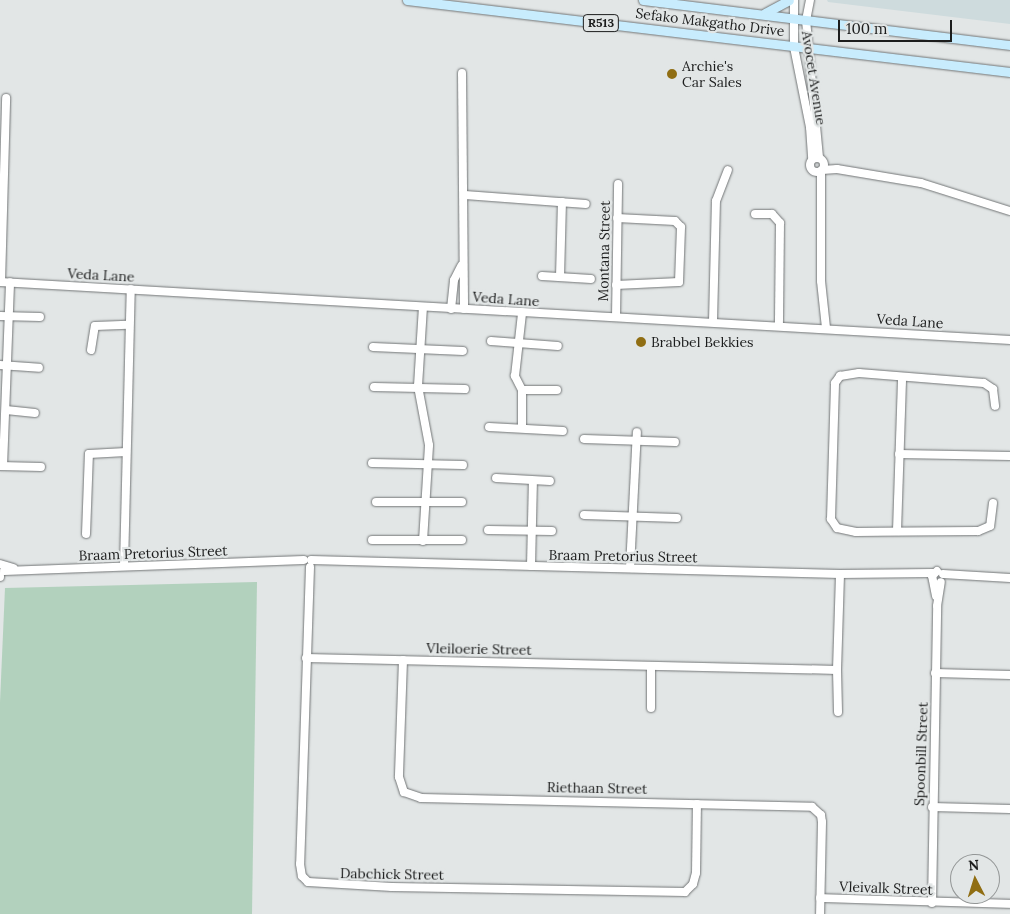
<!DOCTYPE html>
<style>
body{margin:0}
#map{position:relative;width:1010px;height:914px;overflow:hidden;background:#e2e6e6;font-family:Lora,serif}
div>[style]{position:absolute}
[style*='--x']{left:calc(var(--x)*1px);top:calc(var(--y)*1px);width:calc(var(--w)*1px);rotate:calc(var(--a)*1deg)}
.built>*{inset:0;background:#cedbdd}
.green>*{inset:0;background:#b2d1bd}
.roads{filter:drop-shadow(0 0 1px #727576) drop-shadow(0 0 1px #727576)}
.minor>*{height:8px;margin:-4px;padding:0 4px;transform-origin:4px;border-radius:4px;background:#fff}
.minor>.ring{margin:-4px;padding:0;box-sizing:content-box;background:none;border:8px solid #fff;border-radius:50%}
.major>*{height:9px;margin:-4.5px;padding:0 4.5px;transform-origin:4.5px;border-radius:4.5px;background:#c8ecfd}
.dots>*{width:14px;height:14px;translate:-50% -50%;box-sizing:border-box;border:2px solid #e2e6e6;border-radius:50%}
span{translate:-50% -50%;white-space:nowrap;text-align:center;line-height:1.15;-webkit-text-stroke:4.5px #e2e6e6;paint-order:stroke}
.shield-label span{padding:1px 4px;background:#e2e6e6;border:1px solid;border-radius:4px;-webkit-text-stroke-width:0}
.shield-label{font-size:12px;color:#1c1d1d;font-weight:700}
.street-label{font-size:14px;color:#1c1d1d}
.poi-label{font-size:14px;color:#1c1d1d}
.left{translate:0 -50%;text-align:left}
.north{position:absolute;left:950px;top:854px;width:50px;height:50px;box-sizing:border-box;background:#e2e6e6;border:1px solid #939696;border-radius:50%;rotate:355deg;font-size:14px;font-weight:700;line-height:20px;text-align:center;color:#1c1d1d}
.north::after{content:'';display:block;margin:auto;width:18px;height:22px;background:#906e13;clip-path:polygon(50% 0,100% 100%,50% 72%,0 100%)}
.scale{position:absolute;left:838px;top:20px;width:114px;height:22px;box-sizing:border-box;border:2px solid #1c1d1d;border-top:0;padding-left:6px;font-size:15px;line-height:18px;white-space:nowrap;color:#1c1d1d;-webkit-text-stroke:4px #e2e6e6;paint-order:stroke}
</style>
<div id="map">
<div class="built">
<i style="clip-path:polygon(827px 0,1010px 0,1010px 24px,828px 2px)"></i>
</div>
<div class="green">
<i style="clip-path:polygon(257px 582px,252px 914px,0 914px,0 702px,5px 588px)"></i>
</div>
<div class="roads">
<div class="minor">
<i style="--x:794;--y:0;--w:47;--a:90"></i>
<i style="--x:794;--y:47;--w:82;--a:78.7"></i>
<i style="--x:810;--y:127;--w:32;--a:86"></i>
<i style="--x:810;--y:0;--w:20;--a:101"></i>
<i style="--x:806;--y:20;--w:138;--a:84.6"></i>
<i style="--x:462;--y:73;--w:236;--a:89.5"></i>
<i class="ring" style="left:810px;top:158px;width:6px;height:6px"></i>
<i style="--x:822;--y:170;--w:15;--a:-4"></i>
<i style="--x:837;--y:169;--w:85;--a:9.5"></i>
<i style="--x:921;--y:183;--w:93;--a:17.5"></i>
<i style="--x:821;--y:171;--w:110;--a:90"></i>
<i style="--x:821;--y:281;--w:47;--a:83.9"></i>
<i style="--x:465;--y:195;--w:121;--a:4.3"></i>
<i style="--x:755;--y:214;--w:17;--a:0"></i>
<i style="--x:772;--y:214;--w:12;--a:48"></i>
<i style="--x:780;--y:223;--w:102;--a:90.6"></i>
<i style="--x:542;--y:276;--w:49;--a:3.5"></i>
<i style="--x:560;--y:277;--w:75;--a:-88.5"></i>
<i style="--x:0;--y:282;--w:1012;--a:3.29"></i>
<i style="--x:1;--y:282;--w:184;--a:-88.4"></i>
<i style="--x:616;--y:285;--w:63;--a:-2.7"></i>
<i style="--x:679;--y:282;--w:55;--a:-87.9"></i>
<i style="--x:681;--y:227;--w:8;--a:-135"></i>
<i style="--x:675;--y:221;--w:58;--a:-177"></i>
<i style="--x:451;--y:309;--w:29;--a:-84"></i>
<i style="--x:454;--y:280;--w:16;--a:-63"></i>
<i style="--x:0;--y:316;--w:40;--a:1.4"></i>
<i style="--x:616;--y:317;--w:133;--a:-89.1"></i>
<i style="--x:713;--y:322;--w:121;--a:-88.6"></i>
<i style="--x:716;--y:201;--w:33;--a:-69"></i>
<i style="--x:491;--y:341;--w:67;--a:4.3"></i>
<i style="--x:373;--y:347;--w:90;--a:2.5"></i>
<i style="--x:91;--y:350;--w:24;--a:-81"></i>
<i style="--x:95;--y:326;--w:33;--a:-2"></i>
<i style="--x:0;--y:365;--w:39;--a:4"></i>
<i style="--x:374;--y:387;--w:91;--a:1.3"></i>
<i style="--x:522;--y:390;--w:35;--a:0"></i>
<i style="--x:6;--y:410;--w:29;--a:6"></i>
<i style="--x:489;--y:427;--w:74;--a:3.1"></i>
<i style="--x:522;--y:428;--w:38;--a:-90"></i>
<i style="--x:522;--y:390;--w:16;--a:-117"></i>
<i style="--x:515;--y:376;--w:62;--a:-83.6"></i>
<i style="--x:584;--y:439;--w:91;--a:1.9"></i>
<i style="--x:899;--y:454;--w:111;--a:1"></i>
<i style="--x:372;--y:463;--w:91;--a:1.3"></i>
<i style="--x:0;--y:466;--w:41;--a:1.4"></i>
<i style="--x:3;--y:466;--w:184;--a:-87.8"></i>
<i style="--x:496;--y:478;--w:54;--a:3.2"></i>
<i style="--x:376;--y:502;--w:86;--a:0"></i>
<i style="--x:993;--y:503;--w:23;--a:97"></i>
<i style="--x:990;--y:526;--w:13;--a:157"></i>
<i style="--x:978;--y:531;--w:122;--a:179.5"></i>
<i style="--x:856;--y:532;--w:19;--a:-168"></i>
<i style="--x:837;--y:528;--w:11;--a:-124"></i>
<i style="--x:831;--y:519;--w:136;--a:-88.3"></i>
<i style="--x:835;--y:383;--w:9;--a:-54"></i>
<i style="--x:840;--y:376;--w:19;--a:-9"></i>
<i style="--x:859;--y:373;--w:125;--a:4.6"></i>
<i style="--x:984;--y:383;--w:11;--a:34"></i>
<i style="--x:993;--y:389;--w:17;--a:83"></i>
<i style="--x:584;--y:515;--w:93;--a:1.8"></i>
<i style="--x:488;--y:530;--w:64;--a:0.9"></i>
<i style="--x:897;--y:531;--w:153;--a:-88.1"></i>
<i style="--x:86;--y:534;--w:80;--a:-87.9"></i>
<i style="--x:89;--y:454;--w:37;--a:-3"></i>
<i style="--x:372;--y:540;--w:90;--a:0"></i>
<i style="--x:423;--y:541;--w:96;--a:-86.4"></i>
<i style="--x:429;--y:445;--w:60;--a:-100.6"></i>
<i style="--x:418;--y:386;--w:79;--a:-86.4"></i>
<i style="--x:311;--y:560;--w:529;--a:1.52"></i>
<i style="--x:840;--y:574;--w:93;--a:-0.6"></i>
<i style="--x:0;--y:564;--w:14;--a:17"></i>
<i style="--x:124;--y:566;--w:277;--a:-88.6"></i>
<i style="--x:531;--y:566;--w:85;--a:-88.7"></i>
<i style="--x:310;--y:567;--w:297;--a:91.9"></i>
<i style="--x:300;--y:864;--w:12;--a:81"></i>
<i style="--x:302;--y:876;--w:8;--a:45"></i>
<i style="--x:308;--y:882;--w:84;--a:3.4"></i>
<i style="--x:392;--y:887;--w:293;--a:1"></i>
<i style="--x:685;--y:892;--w:11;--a:-45"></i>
<i style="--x:693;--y:884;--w:11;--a:-75"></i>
<i style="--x:696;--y:873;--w:69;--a:-89.2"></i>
<i style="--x:630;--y:568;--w:136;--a:-87.1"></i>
<i style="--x:4;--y:571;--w:300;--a:-2.1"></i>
<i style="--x:943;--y:574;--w:67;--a:3.4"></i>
<i style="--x:0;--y:577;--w:1;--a:-90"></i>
<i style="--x:936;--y:596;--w:20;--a:-101"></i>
<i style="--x:932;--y:576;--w:7;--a:-45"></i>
<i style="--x:306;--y:658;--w:531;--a:1.29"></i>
<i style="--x:837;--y:670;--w:96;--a:-88.2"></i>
<i style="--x:403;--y:660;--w:117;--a:92"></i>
<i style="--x:399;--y:777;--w:16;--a:72"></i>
<i style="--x:404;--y:792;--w:18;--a:19"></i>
<i style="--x:421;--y:798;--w:391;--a:1.3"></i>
<i style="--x:812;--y:807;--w:12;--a:42"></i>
<i style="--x:821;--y:815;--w:7;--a:82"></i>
<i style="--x:822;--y:822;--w:92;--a:91.2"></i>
<i style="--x:837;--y:670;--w:42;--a:88.6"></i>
<i style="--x:935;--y:673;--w:75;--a:1.5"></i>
<i style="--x:651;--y:708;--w:42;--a:-90"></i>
<i style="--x:932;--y:807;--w:78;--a:1.5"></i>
<i style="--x:820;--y:898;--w:190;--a:1.8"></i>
<i style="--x:932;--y:903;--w:297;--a:-89"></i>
<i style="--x:937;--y:606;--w:24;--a:-81"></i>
</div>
<div class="major">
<i style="--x:407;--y:0;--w:607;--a:6.81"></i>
<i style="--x:643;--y:0;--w:370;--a:7"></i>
<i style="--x:765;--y:13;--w:27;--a:-28"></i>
</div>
</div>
<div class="dots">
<i style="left:672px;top:74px;background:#906e13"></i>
<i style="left:641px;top:342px;background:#906e13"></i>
</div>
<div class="shield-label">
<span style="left:601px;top:23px">R513</span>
</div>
<div class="street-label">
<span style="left:710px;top:22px;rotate:7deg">Sefako Makgatho Drive</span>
<span style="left:814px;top:78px;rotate:81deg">Avocet Avenue</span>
<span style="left:604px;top:251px;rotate:-89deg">Montana Street</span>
<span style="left:101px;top:275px;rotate:3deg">Veda Lane</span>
<span style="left:506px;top:299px;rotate:4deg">Veda Lane</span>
<span style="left:910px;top:321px;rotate:4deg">Veda Lane</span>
<span style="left:153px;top:553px;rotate:-2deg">Braam Pretorius Street</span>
<span style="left:623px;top:556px;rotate:1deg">Braam Pretorius Street</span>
<span style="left:479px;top:649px;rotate:1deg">Vleiloerie Street</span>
<span style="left:921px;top:754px;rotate:-88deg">Spoonbill Street</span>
<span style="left:597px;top:788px;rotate:1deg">Riethaan Street</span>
<span style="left:392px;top:874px;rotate:1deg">Dabchick Street</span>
<span style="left:886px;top:888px;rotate:2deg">Vleivalk Street</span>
</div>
<div class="poi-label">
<span class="left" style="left:682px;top:74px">Archie's<br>Car Sales</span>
<span class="left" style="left:651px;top:342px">Brabbel Bekkies</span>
</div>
<div class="north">N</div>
<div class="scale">100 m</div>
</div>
